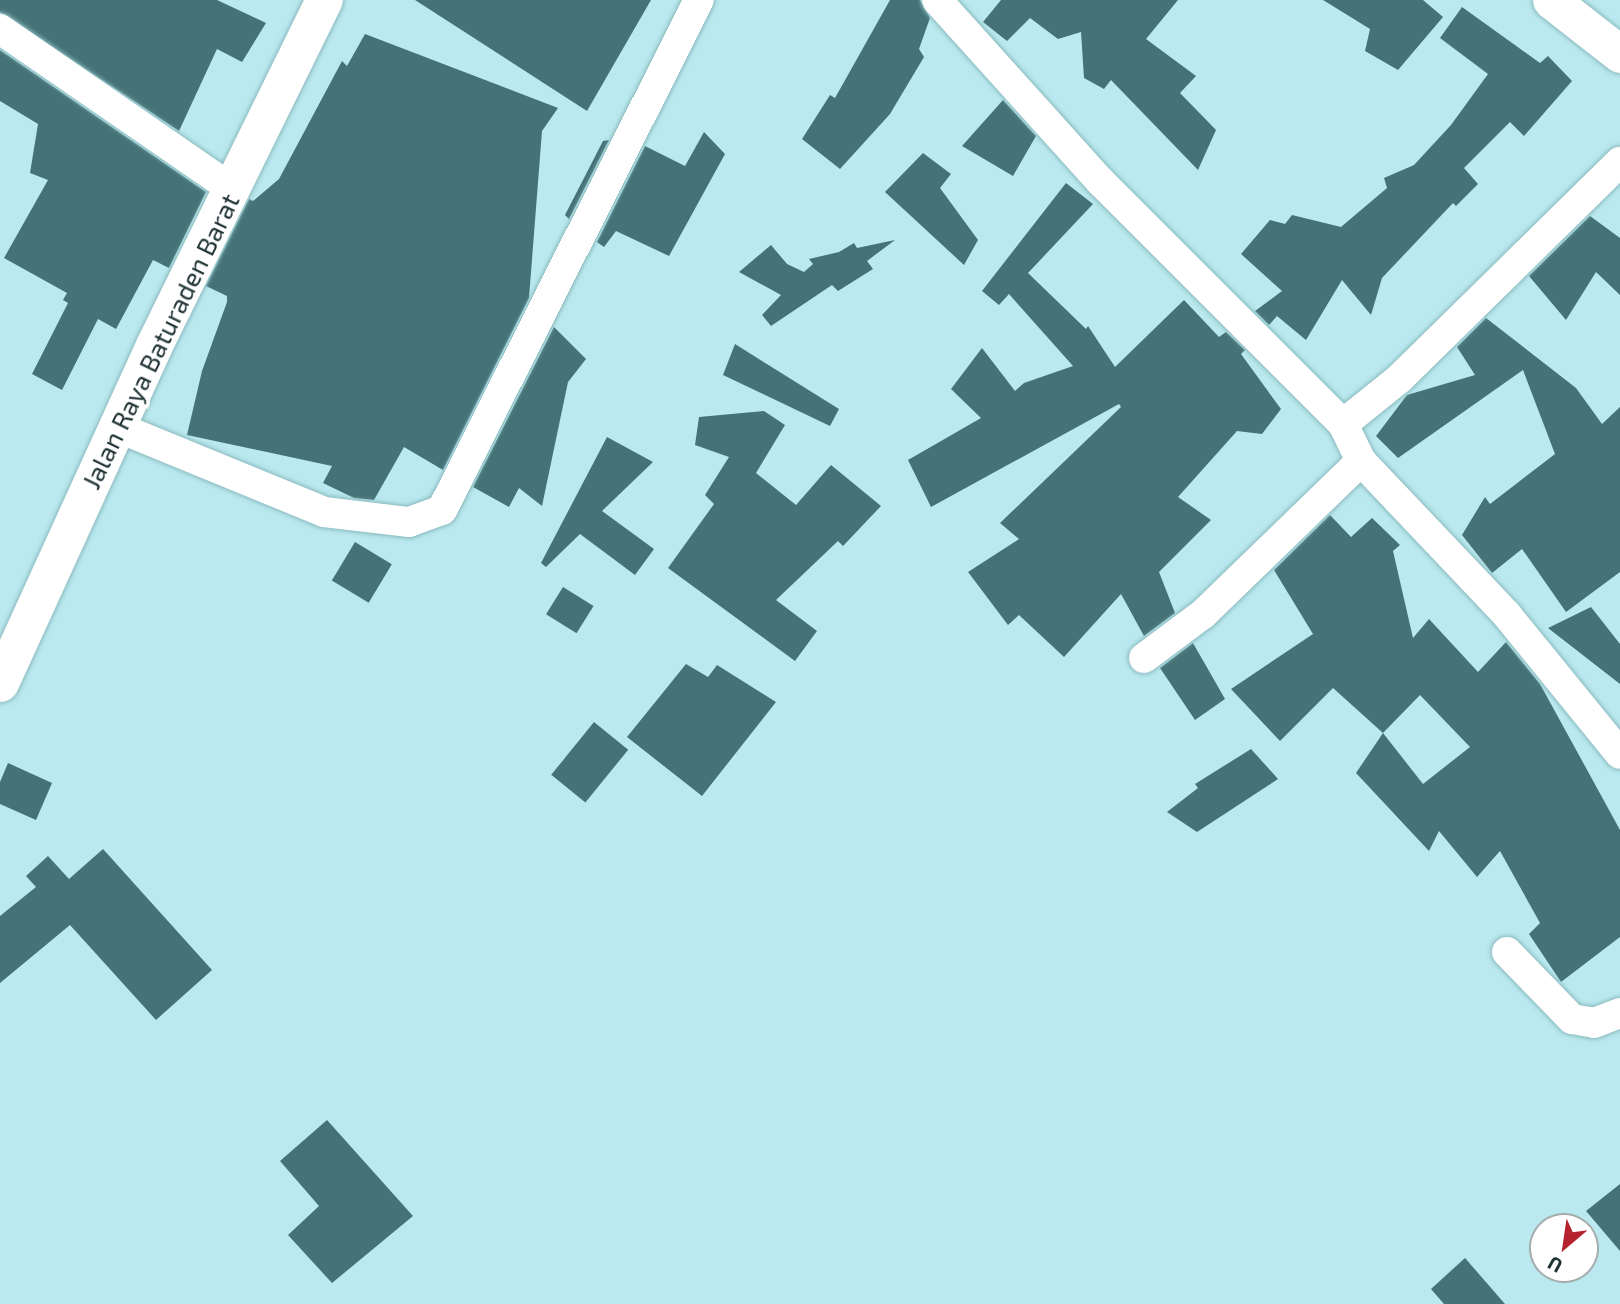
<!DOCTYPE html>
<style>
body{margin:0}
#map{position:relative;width:1620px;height:1304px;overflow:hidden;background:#baeaef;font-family:"Exo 2",sans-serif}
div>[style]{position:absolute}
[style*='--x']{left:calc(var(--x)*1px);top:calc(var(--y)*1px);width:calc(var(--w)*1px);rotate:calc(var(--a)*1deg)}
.building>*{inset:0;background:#447276;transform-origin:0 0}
.roads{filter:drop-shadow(0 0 2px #8bbabf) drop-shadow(0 0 2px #8bbabf)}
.minor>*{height:30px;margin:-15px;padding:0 15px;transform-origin:15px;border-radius:15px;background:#fff}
.tertiary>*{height:37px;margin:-18.5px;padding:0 18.5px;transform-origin:18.5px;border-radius:18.5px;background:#fff}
span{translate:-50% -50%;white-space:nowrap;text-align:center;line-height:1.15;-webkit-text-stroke:7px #fff;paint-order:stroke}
.street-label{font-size:26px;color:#203335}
.north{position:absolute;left:1529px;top:1213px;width:70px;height:70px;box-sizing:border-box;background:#fff;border:2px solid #a6adae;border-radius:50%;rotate:209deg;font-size:19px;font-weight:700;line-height:28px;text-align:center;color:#203335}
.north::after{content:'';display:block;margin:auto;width:24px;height:32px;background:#b5232f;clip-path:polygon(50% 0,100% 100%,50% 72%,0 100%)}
</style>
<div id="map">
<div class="building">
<i style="clip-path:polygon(0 0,217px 0,266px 23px,242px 62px,217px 49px,179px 131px,0 12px)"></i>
<i style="clip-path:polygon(415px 0,651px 0,587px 111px)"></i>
<i style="clip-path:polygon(890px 0,920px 0,930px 18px,919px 49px,924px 57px,890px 114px,840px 169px,802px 139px,830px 95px,835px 98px)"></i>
<i style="clip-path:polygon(1001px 0,1178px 0,1146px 39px,1196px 76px,1180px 93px,1216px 130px,1198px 170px,1111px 80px,1104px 89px,1084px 78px,1081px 32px,1058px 39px,1030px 18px,1007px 41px,983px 22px)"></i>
<i style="clip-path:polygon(1323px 0,1423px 0,1443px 17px,1398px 70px,1365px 51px,1370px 29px)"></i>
<i style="clip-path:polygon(1462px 7px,1540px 63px,1548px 56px,1572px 81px,1524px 136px,1510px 122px,1464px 168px,1478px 184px,1456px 206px,1453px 203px,1382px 278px,1371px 315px,1342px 280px,1306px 340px,1277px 316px,1269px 325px,1255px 311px,1282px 291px,1241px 254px,1270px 220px,1285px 224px,1292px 215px,1341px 227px,1387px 188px,1384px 178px,1414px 165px,1451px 125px,1488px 74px,1440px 38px)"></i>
<i style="clip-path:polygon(365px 34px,558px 108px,542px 131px,529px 298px,443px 470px,404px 447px,374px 500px,354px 498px,323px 483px,332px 466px,187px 435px,202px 371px,227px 302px,227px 296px,206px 286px,249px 199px,253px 201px,279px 179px,342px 61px,347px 66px)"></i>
<i style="clip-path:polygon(0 50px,206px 192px,169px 268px,153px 260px,116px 329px,98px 319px,62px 390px,32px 374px,68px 303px,63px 300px,67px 293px,4px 258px,48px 180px,30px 173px,38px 124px,0 101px)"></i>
<i style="clip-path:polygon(1003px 100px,1036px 136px,1013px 176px,962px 146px)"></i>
<i style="clip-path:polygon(704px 132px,725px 154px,669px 256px,616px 231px,604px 247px,597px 242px,645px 146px,685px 166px)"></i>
<i style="clip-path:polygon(609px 140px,569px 219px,565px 215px,603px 141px)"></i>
<i style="clip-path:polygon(923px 153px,951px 174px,940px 188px,978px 240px,964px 265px,885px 192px)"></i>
<i style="clip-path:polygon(1066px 183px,1093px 204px,1028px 273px,1086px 329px,1088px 326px,1115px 367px,1184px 300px,1219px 337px,1226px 332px,1245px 350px,1241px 354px,1281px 409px,1262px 434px,1237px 431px,1178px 497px,1211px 520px,1159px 572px,1175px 613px,1144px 636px,1121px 594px,1064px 657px,1019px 615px,1008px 625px,968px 572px,1019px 539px,1000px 523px,1121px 407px,1119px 404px,931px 507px,908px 460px,981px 418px,951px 389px,982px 348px,1015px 391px,1024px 383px,1073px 366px,1009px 294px,999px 305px,982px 291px)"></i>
<i style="clip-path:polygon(1590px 216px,1620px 238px,1620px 295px,1596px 272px,1566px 320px,1529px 276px)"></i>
<i style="clip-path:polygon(895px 240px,867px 261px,873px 269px,838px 291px,832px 285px,771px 326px,762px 315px,781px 295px,739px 272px,771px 245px,787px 264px,804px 272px,813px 264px,809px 259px,839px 252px,854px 243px,857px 248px)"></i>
<i style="clip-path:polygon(1486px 318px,1576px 388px,1602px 424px,1620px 407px,1620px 572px,1566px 612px,1522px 549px,1492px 573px,1462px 535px,1485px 497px,1490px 504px,1555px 454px,1523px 370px,1398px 458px,1376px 436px,1407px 395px,1475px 375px,1457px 347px)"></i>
<i style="clip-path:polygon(554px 327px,586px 359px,568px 382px,542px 506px,519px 488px,509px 507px,473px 487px)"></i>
<i style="clip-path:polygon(735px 344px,839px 409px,830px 426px,723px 375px)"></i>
<i style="clip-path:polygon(764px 411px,785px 425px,756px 473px,796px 505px,831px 465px,881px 506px,843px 546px,838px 541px,776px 600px,817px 631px,795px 661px,668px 568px,714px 504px,705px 495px,729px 457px,695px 445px,699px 417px)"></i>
<i style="clip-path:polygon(607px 437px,653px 462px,602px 511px,654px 549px,635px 575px,580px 534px,546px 567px,541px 563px)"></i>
<i style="clip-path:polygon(evenodd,1330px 515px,1351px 537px,1372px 518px,1400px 545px,1393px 551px,1413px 638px,1429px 619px,1478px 672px,1506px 642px,1540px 684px,1620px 830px,1620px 937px,1561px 982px,1529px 934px,1540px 923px,1500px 851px,1477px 877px,1439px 831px,1429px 851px,1356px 773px,1383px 733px,1333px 688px,1280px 741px,1231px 689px,1313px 634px,1274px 570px,1330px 515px,1420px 695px,1470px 747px,1423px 784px,1383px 733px,1420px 695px)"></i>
<i style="left:355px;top:542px;width:43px;height:45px;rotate:31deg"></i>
<i style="left:563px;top:587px;width:36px;height:32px;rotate:32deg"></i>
<i style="clip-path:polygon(1591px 607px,1620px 644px,1620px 684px,1548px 628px)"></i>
<i style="clip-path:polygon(1193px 643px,1225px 699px,1195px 720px,1160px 668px)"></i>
<i style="clip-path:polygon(686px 664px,708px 677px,717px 665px,776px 702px,702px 796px,627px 737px)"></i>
<i style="left:594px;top:722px;width:44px;height:68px;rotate:39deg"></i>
<i style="clip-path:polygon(1251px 749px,1278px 779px,1197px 832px,1167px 812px,1198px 788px,1195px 784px)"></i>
<i style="clip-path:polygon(8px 763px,52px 783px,36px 820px,0 804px,0 782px)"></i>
<i style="clip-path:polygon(103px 849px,212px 970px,156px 1020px,70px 925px,0 983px,0 916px,36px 887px,26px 876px,48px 856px,69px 879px)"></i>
<i style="clip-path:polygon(327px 1120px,413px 1216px,332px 1283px,288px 1235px,319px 1206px,280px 1161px)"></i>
<i style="clip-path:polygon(1620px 1184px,1620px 1251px,1586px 1211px)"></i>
<i style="clip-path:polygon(1465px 1258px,1505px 1304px,1444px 1304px,1431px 1289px)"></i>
</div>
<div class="roads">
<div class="minor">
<i style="--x:937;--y:0;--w:245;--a:48"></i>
<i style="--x:1101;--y:182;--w:342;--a:45"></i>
<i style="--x:1343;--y:424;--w:41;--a:64.1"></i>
<i style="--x:1361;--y:461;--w:212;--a:46.5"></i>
<i style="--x:1507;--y:615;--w:179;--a:50.9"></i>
<i style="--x:0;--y:29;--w:283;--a:34.6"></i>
<i style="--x:1343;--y:424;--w:72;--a:-38.8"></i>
<i style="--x:1399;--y:379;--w:310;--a:-44.5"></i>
<i style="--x:117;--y:427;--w:224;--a:22.3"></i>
<i style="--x:324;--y:512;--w:86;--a:6.7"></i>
<i style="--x:409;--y:522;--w:35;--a:-20"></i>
<i style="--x:442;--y:510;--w:571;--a:-63.26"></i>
<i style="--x:1144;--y:658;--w:74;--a:-36.7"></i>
<i style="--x:1203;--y:614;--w:220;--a:-44.1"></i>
<i style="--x:1507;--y:952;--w:93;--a:45.9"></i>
<i style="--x:1572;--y:1019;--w:22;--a:10"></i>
<i style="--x:1594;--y:1023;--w:28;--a:-21"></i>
</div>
<div class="tertiary">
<i style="--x:1551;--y:0;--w:88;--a:38"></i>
<i style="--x:0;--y:683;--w:371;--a:-65.5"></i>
<i style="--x:154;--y:345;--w:385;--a:-63.8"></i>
</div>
</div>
<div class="street-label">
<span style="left:160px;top:341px;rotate:-64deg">Jalan Raya Baturaden Barat</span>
</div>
<div class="north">U</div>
</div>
